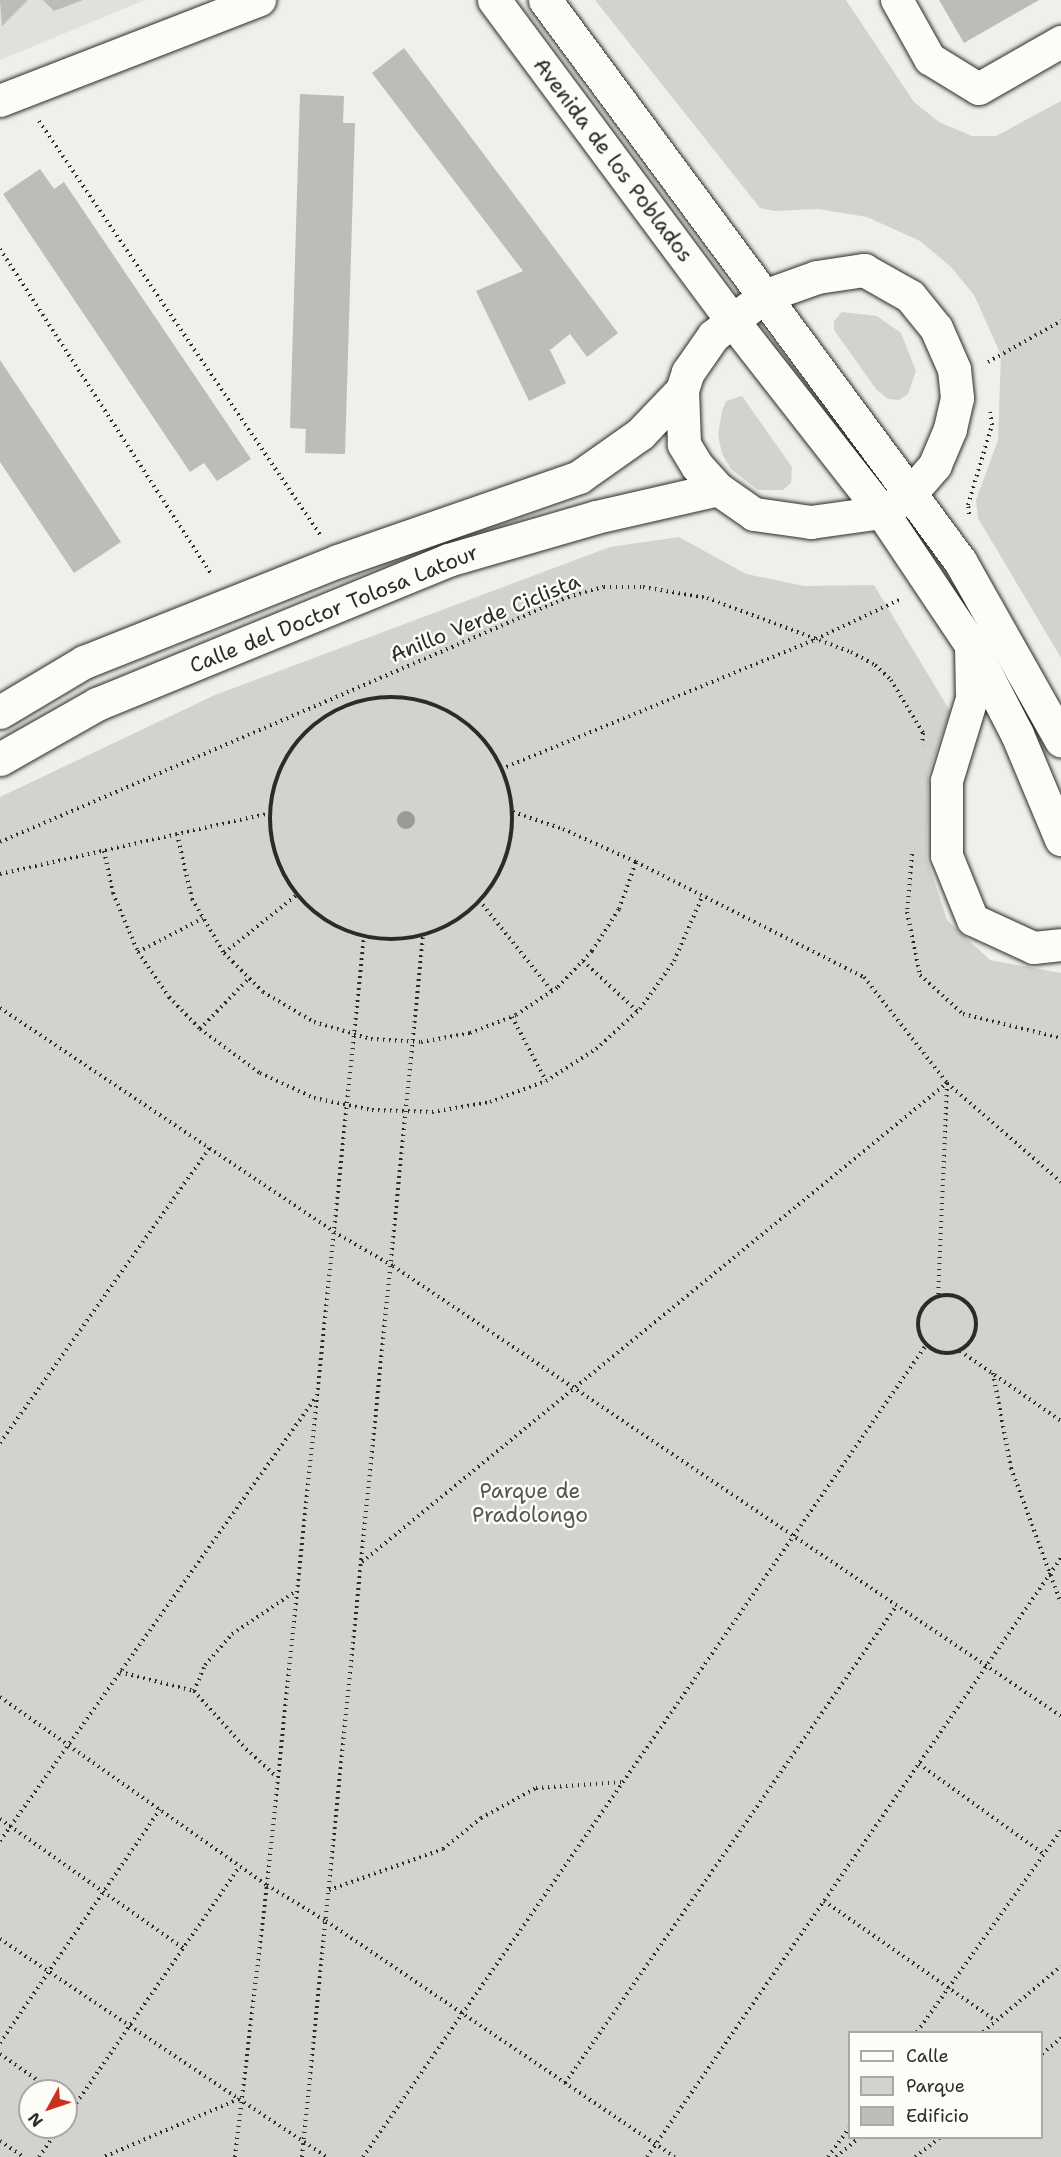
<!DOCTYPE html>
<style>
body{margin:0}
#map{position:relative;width:1061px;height:2157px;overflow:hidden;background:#f0efeb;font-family:"Shantell Sans",sans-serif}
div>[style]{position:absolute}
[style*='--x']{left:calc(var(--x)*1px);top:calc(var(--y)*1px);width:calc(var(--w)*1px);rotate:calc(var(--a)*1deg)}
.built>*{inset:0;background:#e1e0dc}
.green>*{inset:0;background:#d3d2cf}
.building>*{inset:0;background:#bdbcb8}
.path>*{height:4px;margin-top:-2px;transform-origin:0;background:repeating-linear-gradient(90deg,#2b2b2b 0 1.5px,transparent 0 6px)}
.path>.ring{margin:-2px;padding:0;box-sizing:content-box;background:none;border:4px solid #2b2b2b;border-radius:50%}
.roads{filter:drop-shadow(0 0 2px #2b2b2b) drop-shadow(0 0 2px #2b2b2b)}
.street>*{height:32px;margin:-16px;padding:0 16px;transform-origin:16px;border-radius:16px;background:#fdfcf7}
.secondary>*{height:33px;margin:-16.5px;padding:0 16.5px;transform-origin:16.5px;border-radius:16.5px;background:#fdfcf7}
.primary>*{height:33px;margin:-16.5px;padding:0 16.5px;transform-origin:16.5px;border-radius:16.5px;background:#fdfcf7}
.trees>*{width:18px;height:18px;margin:-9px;border-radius:50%;background:#9b9a98}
span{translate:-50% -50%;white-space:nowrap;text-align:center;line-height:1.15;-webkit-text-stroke:5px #fdfcf7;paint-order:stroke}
.street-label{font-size:21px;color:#2b2b2b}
.park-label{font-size:21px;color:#555554}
.legend{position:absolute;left:848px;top:2031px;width:195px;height:108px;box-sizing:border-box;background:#fdfcf7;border:2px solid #a9a8a5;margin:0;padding:8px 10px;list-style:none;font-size:18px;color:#2b2b2b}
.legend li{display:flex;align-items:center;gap:12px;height:30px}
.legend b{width:30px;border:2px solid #a9a8a5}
.north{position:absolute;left:18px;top:2079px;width:60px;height:60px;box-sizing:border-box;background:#fdfcf7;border:2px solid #a9a8a5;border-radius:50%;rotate:230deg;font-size:16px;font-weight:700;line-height:24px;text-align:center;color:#2b2b2b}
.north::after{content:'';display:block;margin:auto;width:21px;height:27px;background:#c8321e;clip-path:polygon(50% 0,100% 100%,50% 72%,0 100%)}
</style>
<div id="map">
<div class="built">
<i style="clip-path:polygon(0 0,145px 0,0 60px)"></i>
</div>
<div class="green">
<i style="clip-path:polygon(595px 0,846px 0,914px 102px,939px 122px,972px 136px,996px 136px,1061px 101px,1061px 658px,978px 518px,976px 500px,998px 440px,1001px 355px,974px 295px,951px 267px,920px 241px,867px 217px,818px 209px,775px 211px,760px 208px)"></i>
<i style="clip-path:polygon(842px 312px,877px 316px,901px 333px,916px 371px,908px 394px,899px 400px,888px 399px,876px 389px,834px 330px,834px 321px)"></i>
<i style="clip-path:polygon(742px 396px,792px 467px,791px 483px,783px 490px,758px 490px,731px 469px,722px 454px,718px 435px,722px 411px,726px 401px)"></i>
<i style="clip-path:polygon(evenodd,679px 537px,746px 574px,804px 586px,874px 585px,950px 711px,928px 775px,927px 859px,947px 920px,990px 960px,1061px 973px,1061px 2157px,0 2157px,0 797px,215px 695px,610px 547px,679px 537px,850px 2032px,1042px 2032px,1042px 2138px,850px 2138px,850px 2032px,679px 537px,30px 2091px,66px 2091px,66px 2127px,30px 2127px,30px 2091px)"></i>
</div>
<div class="building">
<i style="clip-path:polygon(0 0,28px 0,2px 26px)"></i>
<i style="clip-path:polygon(43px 0,83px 0,54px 11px)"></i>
<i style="clip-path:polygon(939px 0,1039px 0,964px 43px)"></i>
<i style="clip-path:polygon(404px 48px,618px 333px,587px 357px,570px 334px,550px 350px,566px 383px,529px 401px,476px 291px,523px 271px,372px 73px)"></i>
<i style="clip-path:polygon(300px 94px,344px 96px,343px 123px,355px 123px,345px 454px,305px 453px,306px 429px,290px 428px)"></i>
<i style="clip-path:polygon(40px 169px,54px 189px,64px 182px,251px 459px,217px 481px,204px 463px,190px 472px,3px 194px)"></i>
<i style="clip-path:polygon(0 360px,121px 542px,74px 573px,0 462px)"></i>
</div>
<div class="path">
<i style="--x:39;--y:121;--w:500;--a:55.8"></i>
<i style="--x:0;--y:249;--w:389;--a:57"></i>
<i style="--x:988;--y:362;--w:84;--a:-29.3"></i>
<i style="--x:969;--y:514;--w:9;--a:-96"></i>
<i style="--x:968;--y:505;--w:84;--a:-73.3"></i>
<i style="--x:992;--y:425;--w:13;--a:-99"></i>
<i class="ring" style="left:270px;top:697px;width:238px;height:238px"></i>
<i style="--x:501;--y:769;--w:341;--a:-22.4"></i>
<i style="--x:816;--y:639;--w:94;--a:-25.2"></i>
<i style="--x:513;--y:812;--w:53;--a:18.8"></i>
<i style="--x:563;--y:829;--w:80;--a:24.3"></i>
<i style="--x:636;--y:862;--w:255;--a:26.8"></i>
<i style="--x:864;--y:977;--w:135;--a:51.9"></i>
<i style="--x:947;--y:1083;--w:151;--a:41"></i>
<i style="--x:177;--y:834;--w:67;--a:77"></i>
<i style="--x:192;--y:899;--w:63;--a:59.3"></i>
<i style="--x:224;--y:953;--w:55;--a:45"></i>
<i style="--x:263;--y:992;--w:59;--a:30.5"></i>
<i style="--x:314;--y:1022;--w:59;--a:16.6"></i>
<i style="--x:371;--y:1039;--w:50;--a:3.4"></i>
<i style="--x:421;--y:1042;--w:50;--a:-10.4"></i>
<i style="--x:470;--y:1033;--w:49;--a:-21.4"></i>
<i style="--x:516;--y:1015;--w:50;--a:-33.7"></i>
<i style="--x:558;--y:987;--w:50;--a:-46.6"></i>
<i style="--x:592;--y:951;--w:50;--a:-57.3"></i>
<i style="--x:619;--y:909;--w:50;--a:-70.1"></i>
<i style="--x:0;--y:842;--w:619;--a:-23.33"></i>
<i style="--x:568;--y:597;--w:37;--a:-16"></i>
<i style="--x:604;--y:587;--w:39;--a:0"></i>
<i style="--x:643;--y:587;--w:65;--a:9.8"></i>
<i style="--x:707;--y:598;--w:154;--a:20.6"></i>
<i style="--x:851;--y:652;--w:27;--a:28"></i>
<i style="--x:875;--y:665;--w:22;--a:43"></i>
<i style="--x:891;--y:680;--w:62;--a:58.9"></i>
<i style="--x:923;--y:733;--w:12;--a:95"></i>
<i style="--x:104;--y:851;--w:43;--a:77.9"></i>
<i style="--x:113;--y:893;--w:64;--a:67"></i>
<i style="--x:138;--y:952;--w:55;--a:55.4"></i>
<i style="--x:169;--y:997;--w:45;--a:45.9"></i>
<i style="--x:200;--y:1029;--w:74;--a:36.3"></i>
<i style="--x:260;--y:1073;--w:60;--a:24.8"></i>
<i style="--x:314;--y:1098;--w:59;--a:11.7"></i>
<i style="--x:372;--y:1110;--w:60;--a:1.9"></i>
<i style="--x:432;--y:1112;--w:59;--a:-9.8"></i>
<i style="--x:490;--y:1102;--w:60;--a:-20.6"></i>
<i style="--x:546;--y:1081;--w:59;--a:-32.6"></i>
<i style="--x:596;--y:1049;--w:59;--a:-42.3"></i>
<i style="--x:640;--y:1009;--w:59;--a:-54.7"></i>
<i style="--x:674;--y:961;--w:72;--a:-66.3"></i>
<i style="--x:912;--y:854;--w:58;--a:94.9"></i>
<i style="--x:907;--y:912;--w:64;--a:78.3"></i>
<i style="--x:920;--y:975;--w:58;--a:42.2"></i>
<i style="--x:963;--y:1014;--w:101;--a:13.8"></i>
<i style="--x:0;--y:874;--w:277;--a:-12.7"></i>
<i style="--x:479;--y:900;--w:117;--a:51.3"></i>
<i style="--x:138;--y:952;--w:73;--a:-27.6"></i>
<i style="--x:224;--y:953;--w:95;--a:-38.6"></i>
<i style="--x:583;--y:961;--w:74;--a:42.8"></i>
<i style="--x:0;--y:1008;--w:402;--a:33.8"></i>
<i style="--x:334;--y:1232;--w:68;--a:30"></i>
<i style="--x:393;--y:1266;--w:805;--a:33.97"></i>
<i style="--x:512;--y:1017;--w:72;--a:62"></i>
<i style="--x:200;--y:1029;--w:71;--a:-46.1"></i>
<i class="ring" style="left:918px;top:1295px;width:54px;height:54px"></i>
<i style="--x:960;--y:1351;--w:123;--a:34.7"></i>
<i style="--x:993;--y:1373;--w:97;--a:79.3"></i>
<i style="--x:1011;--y:1468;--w:144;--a:69.7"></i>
<i style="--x:0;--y:1443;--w:362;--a:-54.6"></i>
<i style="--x:362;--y:1562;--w:756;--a:-39.31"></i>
<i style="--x:947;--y:1083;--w:213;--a:92.4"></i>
<i style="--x:120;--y:1672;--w:76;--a:14.4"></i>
<i style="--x:194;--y:1691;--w:78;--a:48.1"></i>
<i style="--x:246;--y:1749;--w:42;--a:42.1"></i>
<i style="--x:194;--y:1691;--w:28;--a:-67"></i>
<i style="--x:205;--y:1665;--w:41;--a:-48.9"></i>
<i style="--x:232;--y:1634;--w:77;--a:-33.9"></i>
<i style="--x:0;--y:1697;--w:327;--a:35.2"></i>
<i style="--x:267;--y:1885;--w:69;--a:31.4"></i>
<i style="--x:326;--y:1921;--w:421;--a:34.1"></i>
<i style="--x:919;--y:1764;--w:154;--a:35.8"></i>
<i style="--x:0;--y:1819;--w:224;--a:35.2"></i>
<i style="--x:0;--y:1841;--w:545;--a:-54.56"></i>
<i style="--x:329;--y:1890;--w:121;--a:-19.8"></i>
<i style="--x:443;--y:1849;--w:49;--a:-39.2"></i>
<i style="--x:481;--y:1818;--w:63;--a:-28.6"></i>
<i style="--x:536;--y:1788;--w:87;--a:-3.9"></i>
<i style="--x:824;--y:1901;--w:210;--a:34.9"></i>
<i style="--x:0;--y:1939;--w:288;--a:33.8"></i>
<i style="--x:239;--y:2099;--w:147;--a:156.8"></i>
<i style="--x:917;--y:2032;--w:248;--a:-54.5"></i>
<i style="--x:983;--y:2032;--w:102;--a:-40.2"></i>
<i style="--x:0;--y:2043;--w:283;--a:-55.6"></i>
<i style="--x:0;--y:2054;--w:65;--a:34.9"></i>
<i style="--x:1042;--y:2054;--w:25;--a:-40"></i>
<i style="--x:565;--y:2083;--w:582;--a:-55.22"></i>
<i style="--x:239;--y:2099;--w:105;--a:33.4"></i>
<i style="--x:66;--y:2100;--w:10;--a:37"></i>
<i style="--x:66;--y:2118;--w:306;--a:-55.4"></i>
<i style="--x:0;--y:2141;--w:29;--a:34"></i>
<i style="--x:39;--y:2157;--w:37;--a:-55"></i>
<i style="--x:235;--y:2157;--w:274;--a:-83.3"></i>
<i style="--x:267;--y:1885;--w:953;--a:-84.16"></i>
<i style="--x:302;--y:2157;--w:1227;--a:-84.34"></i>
<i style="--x:363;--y:2157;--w:988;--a:-55.26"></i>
<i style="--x:647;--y:2157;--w:728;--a:-55.35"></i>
<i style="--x:828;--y:2157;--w:37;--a:-54"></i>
<i style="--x:836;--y:2157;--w:30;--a:-40"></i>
<i style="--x:915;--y:2157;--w:31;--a:-38"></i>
</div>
<div class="roads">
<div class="street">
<i style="--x:897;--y:0;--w:68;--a:60.8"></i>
<i style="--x:930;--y:59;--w:57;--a:31.5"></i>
<i style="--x:979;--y:89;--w:95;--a:-29.8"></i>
<i style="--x:0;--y:101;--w:279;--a:-21.2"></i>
<i style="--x:971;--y:645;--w:54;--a:88.9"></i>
<i style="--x:972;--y:699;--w:86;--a:107"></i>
<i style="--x:947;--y:781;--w:75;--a:90"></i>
<i style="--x:947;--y:856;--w:69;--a:67.9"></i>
<i style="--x:973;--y:920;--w:67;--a:24.7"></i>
<i style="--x:1034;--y:948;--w:27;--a:-6"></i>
</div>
<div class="secondary">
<i style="--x:864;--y:270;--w:53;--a:29.5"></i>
<i style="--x:910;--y:296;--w:41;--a:50.9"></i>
<i style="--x:936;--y:328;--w:45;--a:66.3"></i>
<i style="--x:954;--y:369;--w:29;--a:84"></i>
<i style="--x:957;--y:398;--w:32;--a:103"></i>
<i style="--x:950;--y:429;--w:39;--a:113"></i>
<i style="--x:935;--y:465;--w:38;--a:131"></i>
<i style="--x:910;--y:494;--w:33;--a:147"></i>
<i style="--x:882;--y:512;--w:72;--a:172"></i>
<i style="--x:811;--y:522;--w:58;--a:-172"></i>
<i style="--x:754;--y:514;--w:44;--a:-145.2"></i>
<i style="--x:718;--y:489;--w:31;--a:-132"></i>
<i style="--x:697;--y:466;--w:26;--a:-121"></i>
<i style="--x:684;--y:444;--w:54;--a:-92.1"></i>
<i style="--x:682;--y:390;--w:19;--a:-72"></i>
<i style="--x:688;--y:372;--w:44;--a:-55.2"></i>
<i style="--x:713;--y:336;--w:65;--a:-38.1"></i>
<i style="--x:764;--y:296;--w:56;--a:-19.7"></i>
<i style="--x:817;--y:277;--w:48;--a:-8.5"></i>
<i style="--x:0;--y:712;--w:98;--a:-30.8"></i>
<i style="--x:84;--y:662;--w:273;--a:-21.7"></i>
<i style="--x:338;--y:561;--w:255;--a:-19.2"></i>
<i style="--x:579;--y:477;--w:75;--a:-35.2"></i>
<i style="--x:640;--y:434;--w:61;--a:-46.3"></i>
<i style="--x:0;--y:759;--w:112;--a:-29.6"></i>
<i style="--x:97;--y:704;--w:379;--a:-22.3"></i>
<i style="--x:448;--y:560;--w:154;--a:-16.2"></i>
<i style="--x:596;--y:517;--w:125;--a:-12.9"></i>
</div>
<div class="primary">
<i style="--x:494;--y:0;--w:399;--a:53.4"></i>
<i style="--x:732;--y:320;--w:244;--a:52"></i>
<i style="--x:882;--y:512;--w:160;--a:56.2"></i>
<i style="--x:971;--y:645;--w:100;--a:62.7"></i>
<i style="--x:1017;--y:734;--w:114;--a:67.3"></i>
<i style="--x:545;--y:0;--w:698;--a:53.51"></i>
<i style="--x:960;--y:561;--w:206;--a:60.6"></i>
</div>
</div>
<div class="trees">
<i style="left:406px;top:820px"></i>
</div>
<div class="street-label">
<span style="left:613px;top:160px;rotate:53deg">Avenida de los Poblados</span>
<span style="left:334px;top:609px;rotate:-22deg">Calle del Doctor Tolosa Latour</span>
<span style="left:485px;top:618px;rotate:-22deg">Anillo Verde Ciclista</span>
</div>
<div class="park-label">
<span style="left:530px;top:1503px">Parque de<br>Pradolongo</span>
</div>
<ul class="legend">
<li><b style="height:8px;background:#fdfcf7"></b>Calle</li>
<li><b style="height:16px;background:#d3d2cf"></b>Parque</li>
<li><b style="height:16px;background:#bdbcb8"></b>Edificio</li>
</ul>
<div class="north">N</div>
</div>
